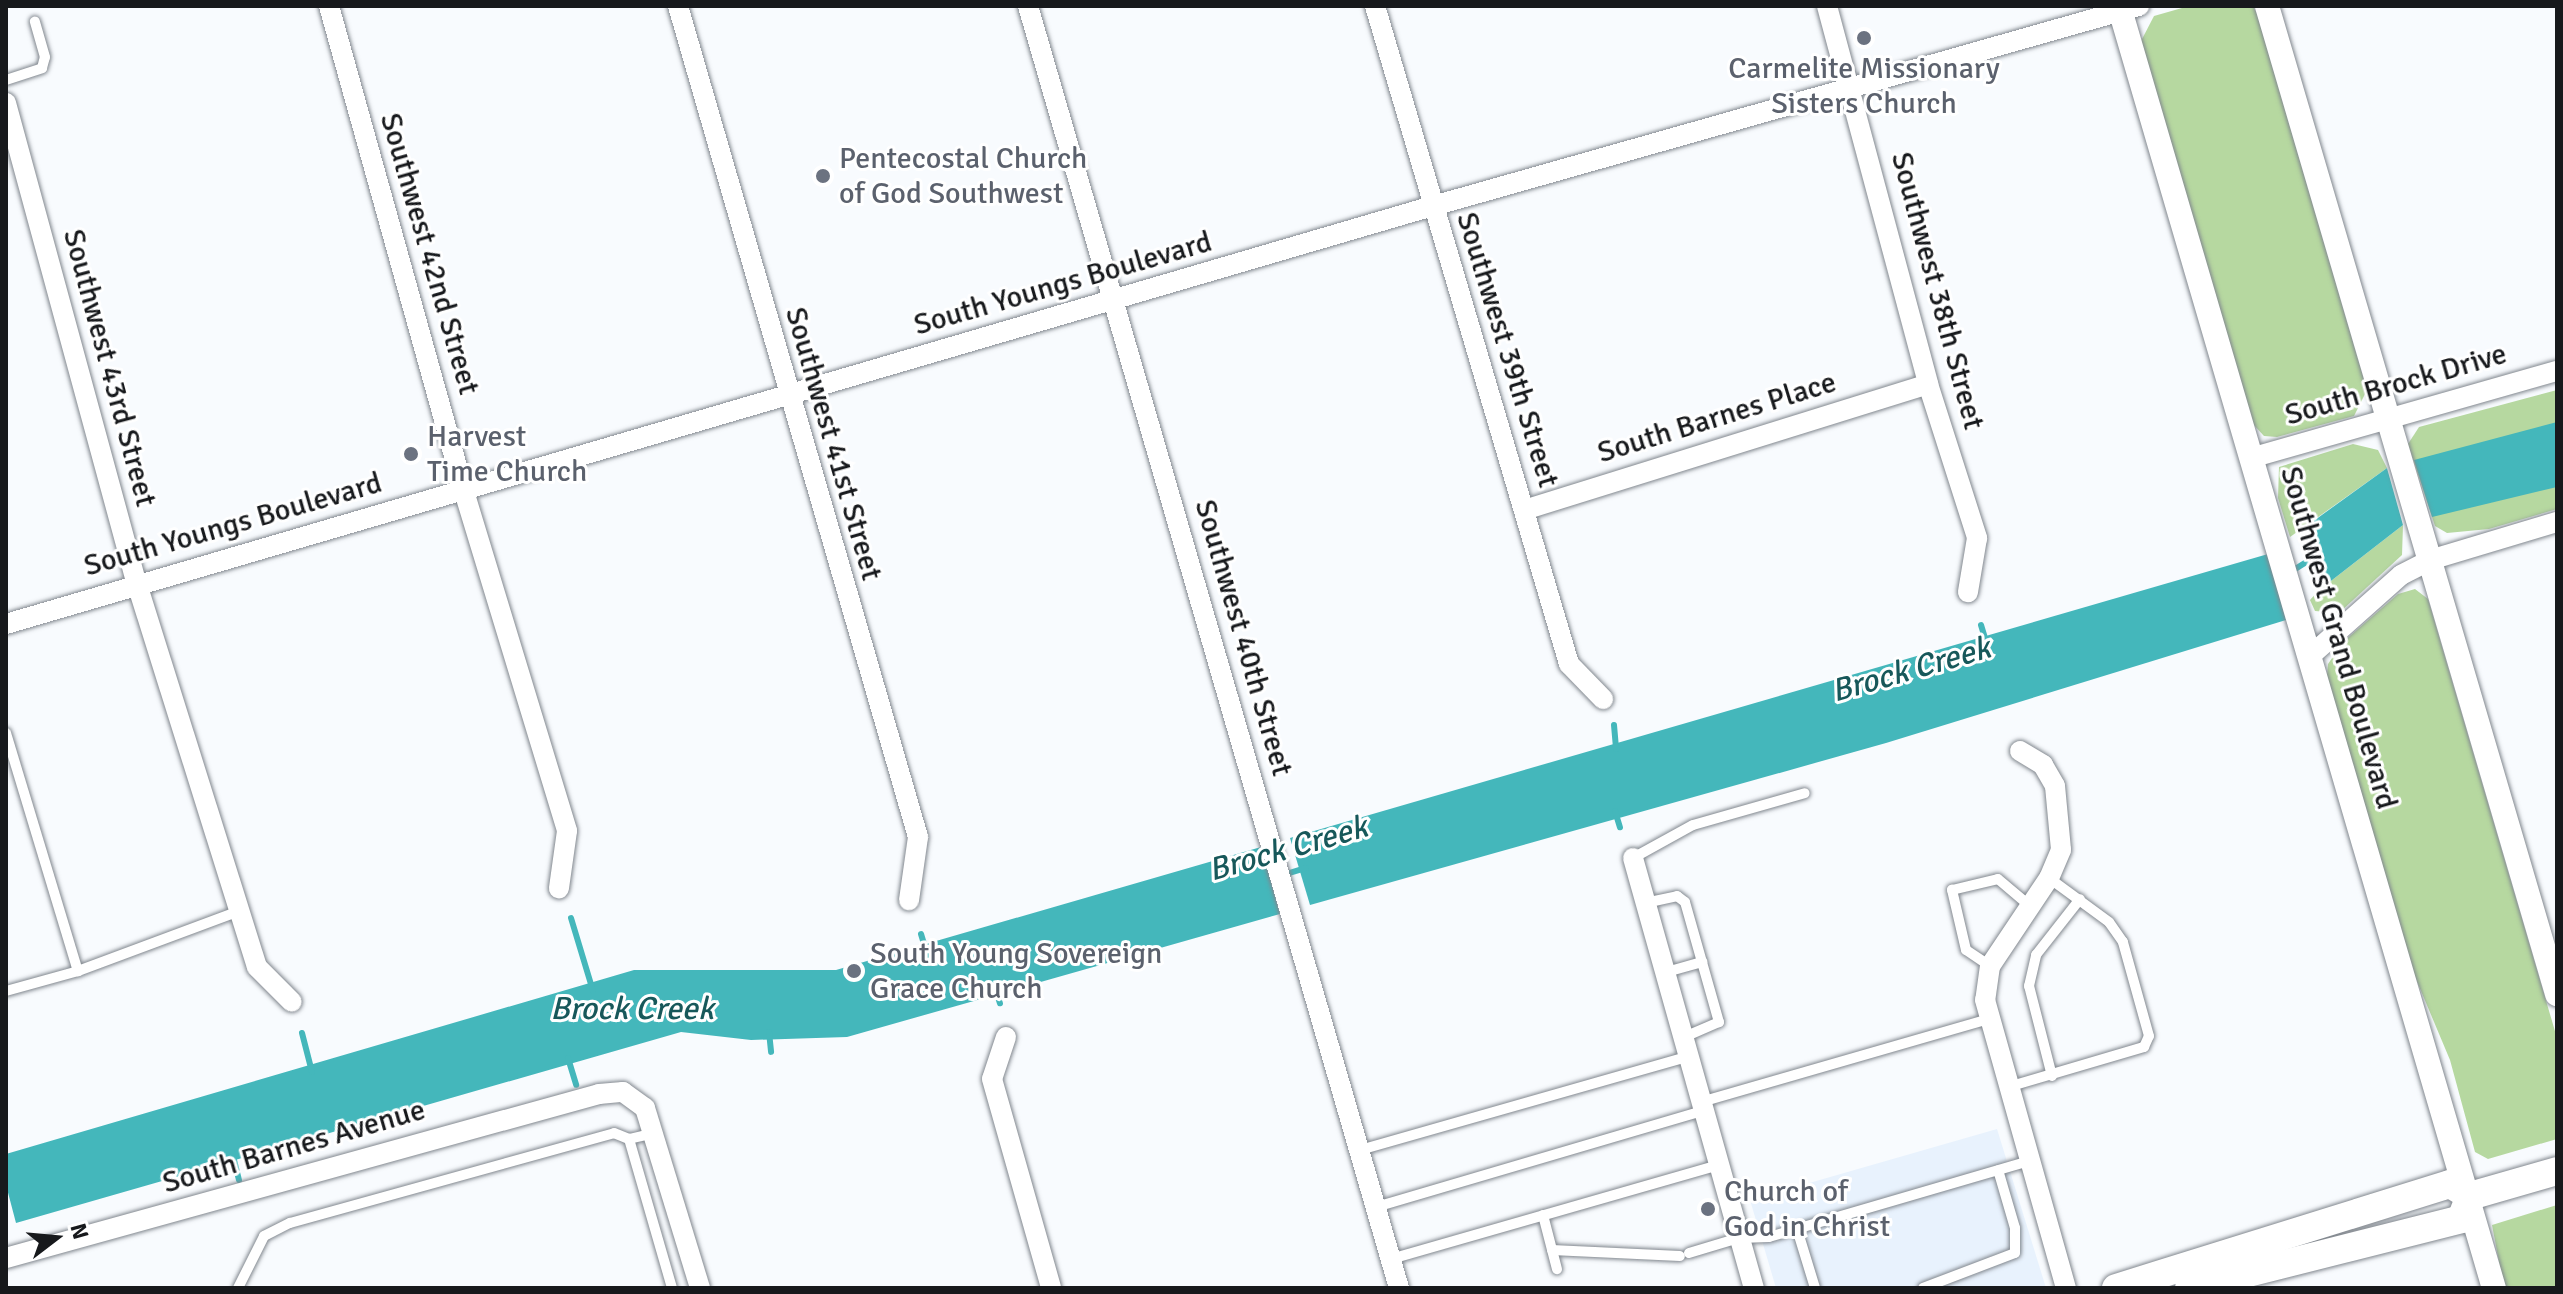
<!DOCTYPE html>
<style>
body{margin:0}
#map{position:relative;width:2563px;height:1294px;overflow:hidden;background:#f8fbfe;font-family:Signika,sans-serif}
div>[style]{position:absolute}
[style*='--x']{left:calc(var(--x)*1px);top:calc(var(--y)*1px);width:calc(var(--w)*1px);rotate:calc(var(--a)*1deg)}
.built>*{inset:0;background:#e8f2fd}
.green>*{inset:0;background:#b6d8a0}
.water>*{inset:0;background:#44b7bb}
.stream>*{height:6px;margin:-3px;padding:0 3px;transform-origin:3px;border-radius:3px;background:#44b7bb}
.roads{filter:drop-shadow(0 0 2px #81878e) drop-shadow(0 0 2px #81878e)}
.service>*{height:10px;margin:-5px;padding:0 5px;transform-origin:5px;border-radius:5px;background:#fff}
.minor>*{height:20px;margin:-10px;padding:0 10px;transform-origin:10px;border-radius:10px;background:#fff}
.tertiary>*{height:24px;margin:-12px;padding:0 12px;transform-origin:12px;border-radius:12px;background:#fff}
.secondary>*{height:28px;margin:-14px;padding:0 14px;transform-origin:14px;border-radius:14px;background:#fff}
.dots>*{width:22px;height:22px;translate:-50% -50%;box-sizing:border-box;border:4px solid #fff;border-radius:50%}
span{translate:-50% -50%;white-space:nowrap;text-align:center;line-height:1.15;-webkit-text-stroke:6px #fff;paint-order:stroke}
.worship-label{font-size:30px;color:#5b616d}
.left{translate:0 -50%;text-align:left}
.street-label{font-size:30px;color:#17191c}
.water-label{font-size:32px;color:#17585a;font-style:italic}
.frame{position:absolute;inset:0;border:8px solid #17191c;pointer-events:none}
.north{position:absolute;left:16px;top:1198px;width:80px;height:80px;-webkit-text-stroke:6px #fff;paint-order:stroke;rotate:74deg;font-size:22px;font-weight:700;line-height:32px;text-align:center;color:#17191c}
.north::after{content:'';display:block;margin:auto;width:28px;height:36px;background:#17191c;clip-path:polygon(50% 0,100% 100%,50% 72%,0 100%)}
</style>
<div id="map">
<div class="built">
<i style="clip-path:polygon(1997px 1129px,2046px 1288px,1776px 1288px,1750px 1200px)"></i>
</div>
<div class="green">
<i style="clip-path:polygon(2189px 6px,2253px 6px,2257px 14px,2367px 390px,2354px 416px,2277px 437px,2264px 436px,2252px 423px,2141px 41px,2154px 16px)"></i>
<i style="clip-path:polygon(2557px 390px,2557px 509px,2489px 529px,2447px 533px,2435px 526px,2408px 444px,2419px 427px)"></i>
<i style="clip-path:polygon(2353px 444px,2378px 450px,2387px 468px,2290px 537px,2278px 498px,2279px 467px)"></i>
<i style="clip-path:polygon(2403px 525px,2402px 555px,2339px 613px,2315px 611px,2310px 600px,2318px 591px)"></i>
<i style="clip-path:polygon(2415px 589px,2428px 599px,2557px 1038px,2557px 1139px,2488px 1159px,2475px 1152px,2450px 1060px,2408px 960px,2327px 676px,2328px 664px,2343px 642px,2398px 594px)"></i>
<i style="clip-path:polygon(2557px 1205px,2557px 1288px,2504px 1288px,2492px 1225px)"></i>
</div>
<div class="water">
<i style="clip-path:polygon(2557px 422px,2557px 487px,2432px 517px,2414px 460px)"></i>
<i style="clip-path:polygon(2387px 468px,2403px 525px,2318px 591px,2301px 530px)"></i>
<i style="clip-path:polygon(2268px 554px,2286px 620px,1886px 743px,1310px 905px,1290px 838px)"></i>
<i style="clip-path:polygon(1261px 847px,1280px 914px,847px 1037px,751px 1040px,681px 1032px,16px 1223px,6px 1185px,6px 1154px,634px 970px,836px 970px)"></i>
</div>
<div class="stream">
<i style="--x:2292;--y:571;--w:25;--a:-32"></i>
<i style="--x:1981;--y:625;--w:21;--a:73"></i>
<i style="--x:1614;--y:725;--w:24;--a:85"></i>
<i style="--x:1615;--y:811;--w:17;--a:73"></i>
<i style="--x:1283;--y:875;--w:24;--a:-17"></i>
<i style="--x:571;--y:918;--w:76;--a:73.2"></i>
<i style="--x:921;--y:934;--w:21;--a:73"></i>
<i style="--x:995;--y:987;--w:17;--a:73"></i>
<i style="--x:769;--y:1032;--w:20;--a:84"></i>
<i style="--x:302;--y:1033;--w:40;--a:75.6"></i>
<i style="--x:568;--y:1058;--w:28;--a:73"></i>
<i style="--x:232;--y:1152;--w:29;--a:76"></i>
</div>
<div class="roads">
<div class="service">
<i style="--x:6;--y:80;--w:38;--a:-18"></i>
<i style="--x:42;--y:68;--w:11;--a:-75"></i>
<i style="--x:45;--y:57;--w:37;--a:-106"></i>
<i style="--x:6;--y:733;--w:249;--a:73.2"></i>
<i style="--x:78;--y:971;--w:172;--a:-20.4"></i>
<i style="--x:1633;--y:858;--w:68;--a:-28.8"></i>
<i style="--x:1693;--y:825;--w:116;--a:-15.9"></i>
<i style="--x:1645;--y:903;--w:33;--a:-12"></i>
<i style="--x:1677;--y:896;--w:10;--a:37"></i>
<i style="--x:1685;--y:902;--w:125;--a:74.2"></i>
<i style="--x:1719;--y:1022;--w:40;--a:156.6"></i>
<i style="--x:1990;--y:966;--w:29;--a:-146"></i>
<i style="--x:1966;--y:950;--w:62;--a:-103.1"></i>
<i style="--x:1952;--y:890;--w:47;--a:-13.4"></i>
<i style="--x:1998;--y:879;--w:42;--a:40.2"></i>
<i style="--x:1663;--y:973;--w:41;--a:-15.8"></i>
<i style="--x:6;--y:991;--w:75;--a:-15.5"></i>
<i style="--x:2052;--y:1076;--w:93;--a:-104.3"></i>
<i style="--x:2029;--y:986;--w:32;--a:-77"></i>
<i style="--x:2036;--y:955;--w:71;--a:-51.8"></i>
<i style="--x:2008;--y:1087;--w:142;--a:-16.4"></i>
<i style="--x:2144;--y:1047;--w:12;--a:-66"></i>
<i style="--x:2149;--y:1036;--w:98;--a:-105.5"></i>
<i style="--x:2123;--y:942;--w:24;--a:-125"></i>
<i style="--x:2109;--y:922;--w:74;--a:-143.7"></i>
<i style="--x:1701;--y:1102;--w:299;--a:-16.1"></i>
<i style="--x:629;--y:1139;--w:155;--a:73.9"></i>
<i style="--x:1360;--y:1150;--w:340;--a:-15.9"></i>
<i style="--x:1376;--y:1207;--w:341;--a:-16.4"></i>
<i style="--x:1543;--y:1215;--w:56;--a:75.5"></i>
<i style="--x:1797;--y:1229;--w:62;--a:73"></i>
<i style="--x:1552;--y:1250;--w:128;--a:2.7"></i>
<i style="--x:1689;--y:1253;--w:52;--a:-16.7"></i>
<i style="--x:1739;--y:1238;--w:30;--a:-2"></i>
<i style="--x:1769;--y:1237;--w:271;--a:-16.3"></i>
<i style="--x:1391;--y:1259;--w:340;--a:-16"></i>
<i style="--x:238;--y:1288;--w:58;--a:-63.4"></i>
<i style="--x:264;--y:1236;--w:29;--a:-27"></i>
<i style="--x:290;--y:1223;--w:336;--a:-15.5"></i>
<i style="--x:614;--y:1133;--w:16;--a:22"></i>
<i style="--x:629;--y:1139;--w:26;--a:-13"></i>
<i style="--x:1923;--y:1288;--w:98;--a:-20.8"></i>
<i style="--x:2015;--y:1253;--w:25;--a:-90"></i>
<i style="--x:2015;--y:1228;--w:60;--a:-106.3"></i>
</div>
<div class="minor">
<i style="--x:329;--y:6;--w:500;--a:74.46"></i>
<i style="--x:463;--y:488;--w:358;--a:73.1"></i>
<i style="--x:567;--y:831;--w:58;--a:98"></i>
<i style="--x:678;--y:6;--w:865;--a:73.89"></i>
<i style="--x:918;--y:837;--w:64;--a:98.1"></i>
<i style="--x:1028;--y:6;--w:1335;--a:73.86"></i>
<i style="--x:1375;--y:6;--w:686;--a:73.57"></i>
<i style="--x:1569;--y:664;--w:49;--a:45.8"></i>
<i style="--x:1827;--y:6;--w:391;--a:75"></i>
<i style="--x:1928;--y:384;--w:162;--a:72.3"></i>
<i style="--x:1977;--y:538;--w:55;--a:99.5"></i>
<i style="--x:6;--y:103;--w:499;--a:74.8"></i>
<i style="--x:137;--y:584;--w:401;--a:72.6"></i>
<i style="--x:257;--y:967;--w:49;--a:45"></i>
<i style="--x:2251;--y:458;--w:318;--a:-15.9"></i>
<i style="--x:1524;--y:510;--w:423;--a:-17.3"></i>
<i style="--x:6;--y:624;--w:1487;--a:-16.33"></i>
<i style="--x:1433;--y:206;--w:734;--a:-15.82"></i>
<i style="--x:2309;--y:657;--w:123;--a:-41.7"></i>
<i style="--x:2401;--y:575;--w:33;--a:-27"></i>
<i style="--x:2430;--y:560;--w:133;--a:-16.7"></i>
<i style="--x:2020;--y:751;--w:27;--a:31"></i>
<i style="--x:2043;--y:765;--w:24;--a:60"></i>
<i style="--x:2055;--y:786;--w:64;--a:84.6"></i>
<i style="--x:2061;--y:850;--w:30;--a:113"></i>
<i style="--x:2049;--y:878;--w:106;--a:123.8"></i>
<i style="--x:1990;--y:966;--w:34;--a:98"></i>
<i style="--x:1985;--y:1000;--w:299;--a:74.3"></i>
<i style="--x:1633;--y:858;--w:447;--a:74.3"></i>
<i style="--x:1006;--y:1037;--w:44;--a:108.4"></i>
<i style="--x:992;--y:1079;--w:217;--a:74.2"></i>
<i style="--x:6;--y:1258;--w:615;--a:-15.46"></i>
<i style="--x:599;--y:1094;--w:24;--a:-5"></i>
<i style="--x:623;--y:1092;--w:27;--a:36"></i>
<i style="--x:645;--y:1108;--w:188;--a:73"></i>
</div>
<div class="tertiary">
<i style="--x:2119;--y:6;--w:1336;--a:73.7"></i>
<i style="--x:2267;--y:6;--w:1030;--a:73.64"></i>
</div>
<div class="secondary">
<i style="--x:2116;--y:1288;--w:350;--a:-17.3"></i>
<i style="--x:2450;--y:1184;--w:23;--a:31"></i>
<i style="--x:2470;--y:1196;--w:91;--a:-16"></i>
<i style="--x:2189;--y:1288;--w:281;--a:-14.2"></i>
<i style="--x:2461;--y:1219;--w:25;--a:-69"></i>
</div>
</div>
<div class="dots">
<i style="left:1864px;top:38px;background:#6b7280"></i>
<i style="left:823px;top:176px;background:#6b7280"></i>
<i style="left:411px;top:454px;background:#6b7280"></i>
<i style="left:854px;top:971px;background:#6b7280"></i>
<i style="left:1708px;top:1209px;background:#6b7280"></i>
</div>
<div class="worship-label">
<span style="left:1864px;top:86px">Carmelite Missionary<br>Sisters Church</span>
<span class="left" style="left:839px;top:176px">Pentecostal Church<br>of God Southwest</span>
<span class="left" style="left:427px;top:454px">Harvest<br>Time Church</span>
<span class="left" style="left:870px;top:971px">South Young Sovereign<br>Grace Church</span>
<span class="left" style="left:1724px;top:1209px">Church of<br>God in Christ</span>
</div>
<div class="street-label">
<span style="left:429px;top:254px;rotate:74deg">Southwest 42nd Street</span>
<span style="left:1063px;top:284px;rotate:-16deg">South Youngs Boulevard</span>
<span style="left:1937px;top:291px;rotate:75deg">Southwest 38th Street</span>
<span style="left:1507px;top:350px;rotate:73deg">Southwest 39th Street</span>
<span style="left:109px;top:368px;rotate:75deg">Southwest 43rd Street</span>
<span style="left:2396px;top:385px;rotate:-16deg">South Brock Drive</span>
<span style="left:1717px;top:418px;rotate:-17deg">South Barnes Place</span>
<span style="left:833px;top:444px;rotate:74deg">Southwest 41st Street</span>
<span style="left:233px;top:525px;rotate:-16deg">South Youngs Boulevard</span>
<span style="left:1243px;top:638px;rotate:74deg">Southwest 40th Street</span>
<span style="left:2338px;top:638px;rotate:74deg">Southwest Grand Boulevard</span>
<span style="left:294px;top:1147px;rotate:-16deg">South Barnes Avenue</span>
</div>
<div class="water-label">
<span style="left:1911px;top:670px;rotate:-16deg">Brock Creek</span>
<span style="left:1288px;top:849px;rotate:-16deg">Brock Creek</span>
<span style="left:632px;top:1009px">Brock Creek</span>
</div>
<div class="frame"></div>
<div class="north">N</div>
</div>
